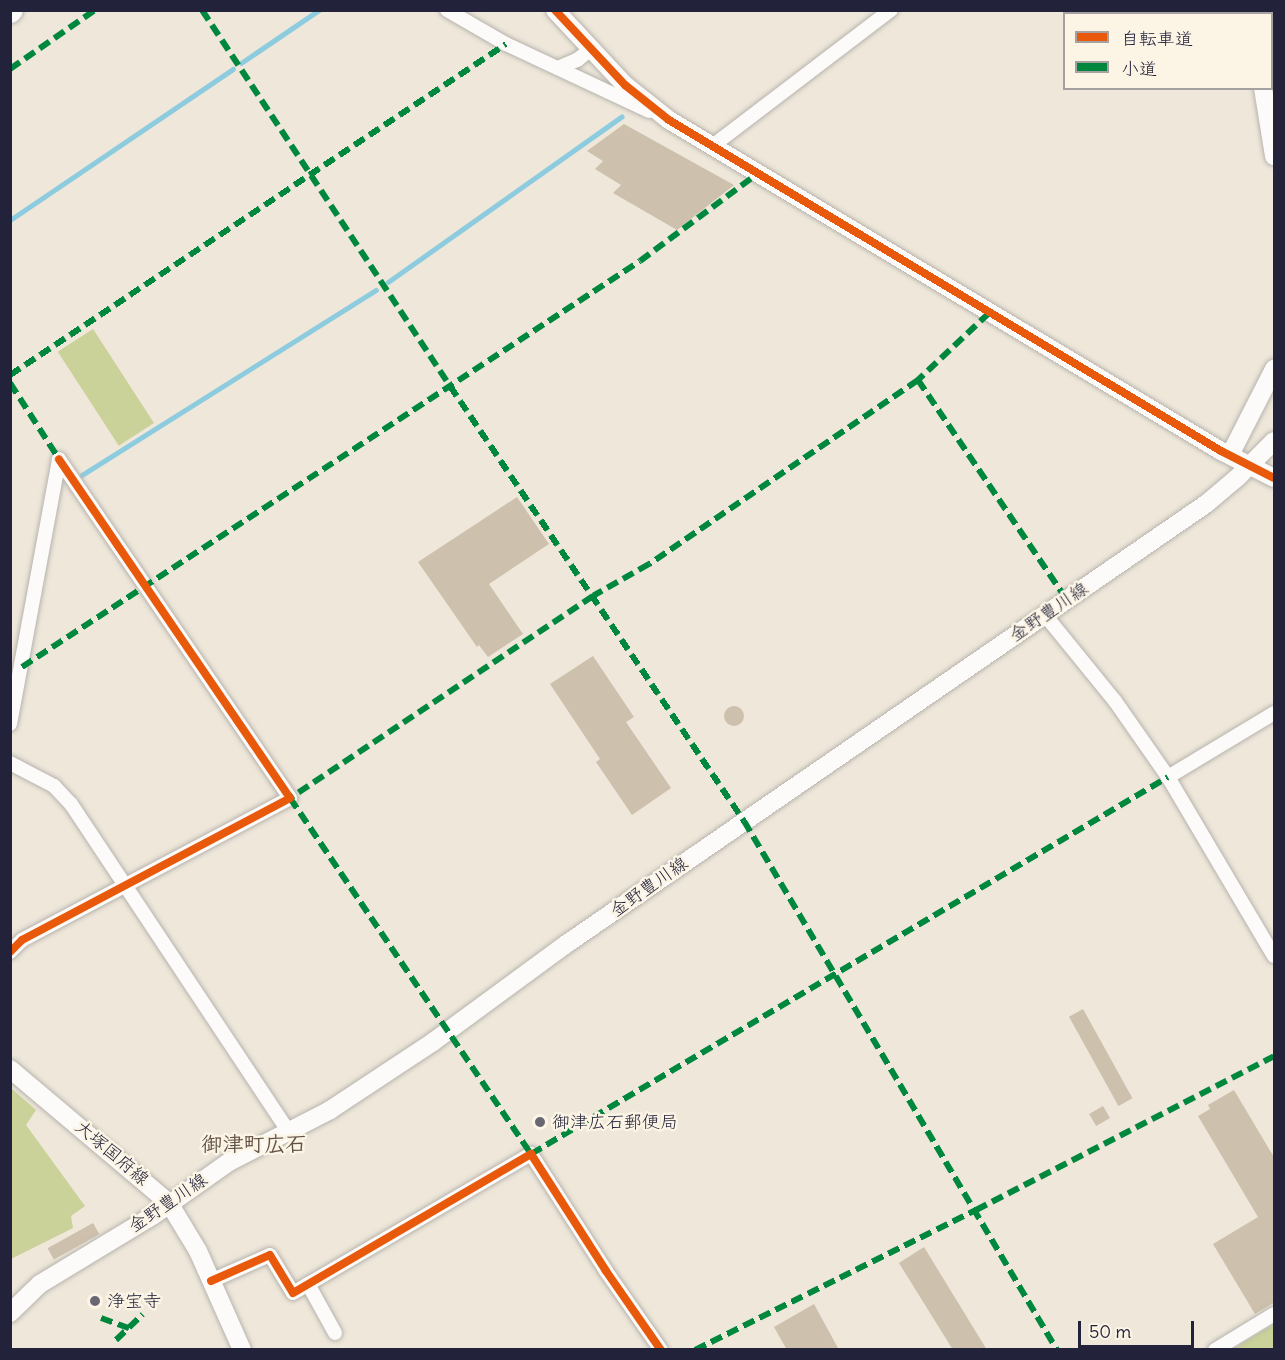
<!DOCTYPE html>
<meta charset="utf-8">
<style>
body{margin:0}
#map{position:relative;width:1285px;height:1360px;overflow:hidden;background:#eee7da;font-family:Delius,"Klee One",sans-serif}
div>[style]{position:absolute}
[style*='--x']{left:calc(var(--x)*1px);top:calc(var(--y)*1px);width:calc(var(--w)*1px);rotate:calc(var(--a)*1deg)}
.green>*{inset:0;background:#cad299;transform-origin:0 0}
.stream>*{height:4.5px;margin:-2.25px;padding:0 2.25px;transform-origin:2.25px;border-radius:2.25px;background:#8dcbdf}
.building>*{inset:0;background:#cdc0ac;transform-origin:0 0}
.round{border-radius:50%}
.roads{filter:drop-shadow(0 0 2px #b7b3ad) drop-shadow(0 0 2px #b7b3ad)}
.street>*{height:14px;margin:-7px;padding:0 7px;transform-origin:7px;border-radius:7px;background:#fcfbf9}
.secondary>*{height:18px;margin:-9px;padding:0 9px;transform-origin:9px;border-radius:9px;background:#fcfbf9}
.highway>*{height:24px;margin:-12px;padding:0 12px;transform-origin:12px;border-radius:12px;background:#fcfbf9}
.quiet>*{height:6px;margin-top:-3px;transform-origin:0;background:repeating-linear-gradient(90deg,#00873e 0 12px,transparent 0 18px)}
.cycleway>*{height:8px;margin:-4px;padding:0 4px;transform-origin:4px;border-radius:4px;background:#e8590c}
.dots>*{width:16px;height:16px;translate:-50% -50%;box-sizing:border-box;border:3px solid #fcf5e5;border-radius:50%}
span{translate:-50% -50%;white-space:nowrap;text-align:center;line-height:1.15;-webkit-text-stroke:5px #fcf5e5;paint-order:stroke}
.street-label{font-size:18px;color:#22223b}
.poi-label{font-size:18px;color:#22223b}
.left{translate:0 -50%;text-align:left}
.quarter-label{font-size:21px;color:#625147;font-weight:700}
.frame{position:absolute;inset:0;border:12px solid #22223b;pointer-events:none}
.legend{position:absolute;left:1063px;top:12px;width:210px;height:78px;box-sizing:border-box;background:#fcf5e5;border:2px solid #a5a1a1;margin:0;padding:8px 10px;list-style:none;font-size:18px;color:#22223b}
.legend li{display:flex;align-items:center;gap:12px;height:30px}
.legend b{width:30px;border:2px solid #a5a1a1}
.scale{position:absolute;left:1078px;top:1321px;width:116px;height:27px;box-sizing:border-box;border:3px solid #22223b;border-top:0;padding-left:8px;font-size:18px;line-height:21px;white-space:nowrap;color:#22223b;-webkit-text-stroke:4px #fcf5e5;paint-order:stroke}
</style>
<div id="map">
<div class="green">
<i style="left:93px;top:329px;width:112px;height:42px;rotate:57deg"></i>
<i style="clip-path:polygon(11px 1088px,36px 1110px,26px 1125px,85px 1206px,71px 1216px,73px 1228px,11px 1259px)"></i>
<i style="clip-path:polygon(1274px 1324px,1274px 1349px,1233px 1349px)"></i>
</div>
<div class="stream">
<i style="--x:241;--y:63;--w:94;--a:-34.2"></i>
<i style="--x:10;--y:220;--w:269;--a:-34.1"></i>
<i style="--x:388;--y:282;--w:286;--a:-35.3"></i>
<i style="--x:82;--y:475;--w:347;--a:-32.2"></i>
</div>
<div class="building">
<i style="clip-path:polygon(624px 124px,734px 185px,677px 230px,613px 193px,621px 185px,595px 169px,603px 161px,587px 151px)"></i>
<i style="clip-path:polygon(517px 497px,549px 544px,489px 584px,523px 634px,488px 657px,479px 645px,477px 647px,418px 562px)"></i>
<i style="clip-path:polygon(593px 656px,634px 717px,626px 722px,671px 788px,632px 815px,596px 762px,600px 759px,550px 684px)"></i>
<i class="round" style="left:724px;top:706px;width:20px;height:20px"></i>
<i style="left:1083px;top:1009px;width:102px;height:16px;rotate:61deg"></i>
<i style="clip-path:polygon(1234px 1090px,1275px 1159px,1275px 1302px,1255px 1314px,1213px 1244px,1258px 1217px,1198px 1116px,1210px 1109px,1208px 1105px)"></i>
<i style="left:1103px;top:1106px;width:14px;height:16px;rotate:60deg"></i>
<i style="left:93px;top:1223px;width:13px;height:52px;rotate:61deg"></i>
<i style="clip-path:polygon(924px 1247px,987px 1350px,953px 1350px,899px 1263px)"></i>
<i style="clip-path:polygon(814px 1304px,839px 1350px,787px 1350px,774px 1327px)"></i>
</div>
<div class="roads">
<div class="street">
<i style="--x:447;--y:10;--w:68;--a:30"></i>
<i style="--x:506;--y:44;--w:158;--a:25.1"></i>
<i style="--x:558;--y:68;--w:21;--a:-23"></i>
<i style="--x:577;--y:60;--w:16;--a:-38"></i>
<i style="--x:711;--y:147;--w:226;--a:-37.3"></i>
<i style="--x:1045;--y:615;--w:111;--a:50.9"></i>
<i style="--x:1115;--y:701;--w:93;--a:55.1"></i>
<i style="--x:1168;--y:777;--w:208;--a:59.4"></i>
<i style="--x:10;--y:724;--w:269;--a:-79.5"></i>
<i style="--x:10;--y:763;--w:50;--a:27.6"></i>
<i style="--x:54;--y:786;--w:25;--a:47"></i>
<i style="--x:71;--y:804;--w:394;--a:56.4"></i>
<i style="--x:1168;--y:777;--w:124;--a:-31.1"></i>
<i style="--x:10;--y:952;--w:17;--a:-45"></i>
<i style="--x:22;--y:940;--w:303;--a:-27.9"></i>
<i style="--x:290;--y:798;--w:410;--a:-124.3"></i>
<i style="--x:211;--y:1281;--w:64;--a:-23.8"></i>
<i style="--x:270;--y:1255;--w:44;--a:58.8"></i>
<i style="--x:293;--y:1293;--w:276;--a:-30.3"></i>
<i style="--x:531;--y:1154;--w:139;--a:57.3"></i>
<i style="--x:606;--y:1271;--w:96;--a:55.2"></i>
<i style="--x:308;--y:1284;--w:56;--a:61.1"></i>
<i style="--x:1215;--y:1350;--w:69;--a:-31.4"></i>
</div>
<div class="secondary">
<i style="--x:555;--y:10;--w:103;--a:47"></i>
<i style="--x:625;--y:85;--w:56;--a:38.5"></i>
<i style="--x:669;--y:120;--w:644;--a:30.95"></i>
<i style="--x:1221;--y:451;--w:59;--a:27"></i>
<i style="--x:1237;--y:10;--w:4;--a:76"></i>
<i style="--x:1263;--y:88;--w:69;--a:80.8"></i>
<i style="--x:1230;--y:455;--w:97;--a:-62.9"></i>
<i style="--x:10;--y:1069;--w:208;--a:40.1"></i>
<i style="--x:169;--y:1203;--w:56;--a:58.9"></i>
<i style="--x:198;--y:1251;--w:108;--a:66"></i>
<i style="--x:10;--y:1313;--w:42;--a:-44"></i>
<i style="--x:40;--y:1284;--w:133;--a:-31.2"></i>
<i style="--x:154;--y:1215;--w:92;--a:-35.2"></i>
<i style="--x:229;--y:1162;--w:114;--a:-27.2"></i>
<i style="--x:330;--y:1110;--w:123;--a:-33.4"></i>
<i style="--x:433;--y:1042;--w:164;--a:-36.3"></i>
<i style="--x:565;--y:945;--w:778;--a:-34.53"></i>
<i style="--x:1206;--y:504;--w:42;--a:-40.2"></i>
<i style="--x:1238;--y:477;--w:51;--a:-45"></i>
</div>
<div class="highway">
<i style="--x:10;--y:11;--w:1;--a:-45"></i>
</div>
</div>
<div class="quiet">
<i style="--x:202;--y:10;--w:450;--a:56.6"></i>
<i style="--x:450;--y:386;--w:525;--a:55.95"></i>
<i style="--x:744;--y:821;--w:615;--a:59.39"></i>
<i style="--x:1252;--y:10;--w:4;--a:76"></i>
<i style="--x:10;--y:69;--w:103;--a:-34.8"></i>
<i style="--x:1272;--y:70;--w:9;--a:77"></i>
<i style="--x:989;--y:313;--w:98;--a:136.7"></i>
<i style="--x:918;--y:380;--w:326;--a:145.6"></i>
<i style="--x:649;--y:564;--w:64;--a:150.3"></i>
<i style="--x:593;--y:596;--w:364;--a:146.3"></i>
<i style="--x:290;--y:798;--w:430;--a:55.9"></i>
<i style="--x:531;--y:1154;--w:740;--a:-30.62"></i>
<i style="--x:10;--y:375;--w:596;--a:-33.72"></i>
<i style="--x:918;--y:380;--w:266;--a:55.9"></i>
<i style="--x:10;--y:383;--w:90;--a:57.2"></i>
<i style="--x:22;--y:667;--w:739;--a:-33.3"></i>
<i style="--x:640;--y:261;--w:146;--a:-36.6"></i>
<i style="--x:101;--y:1318;--w:30;--a:20"></i>
<i style="--x:116;--y:1340;--w:37;--a:-44"></i>
<i style="--x:695;--y:1350;--w:314;--a:-26.5"></i>
<i style="--x:976;--y:1210;--w:335;--a:-27.3"></i>
</div>
<div class="cycleway">
<i style="--x:555;--y:10;--w:103;--a:47"></i>
<i style="--x:625;--y:85;--w:56;--a:38.5"></i>
<i style="--x:669;--y:120;--w:644;--a:30.95"></i>
<i style="--x:1221;--y:451;--w:59;--a:27"></i>
<i style="--x:10;--y:952;--w:17;--a:-45"></i>
<i style="--x:22;--y:940;--w:303;--a:-27.9"></i>
<i style="--x:290;--y:798;--w:410;--a:-124.3"></i>
<i style="--x:211;--y:1281;--w:64;--a:-23.8"></i>
<i style="--x:270;--y:1255;--w:44;--a:58.8"></i>
<i style="--x:293;--y:1293;--w:276;--a:-30.3"></i>
<i style="--x:531;--y:1154;--w:139;--a:57.3"></i>
<i style="--x:606;--y:1271;--w:96;--a:55.2"></i>
</div>
<div class="dots">
<i style="left:540px;top:1122px;background:#696773"></i>
<i style="left:95px;top:1301px;background:#696773"></i>
</div>
<div class="street-label">
<span style="left:1049px;top:612px;rotate:-34deg">金野豊川線</span>
<span style="left:649px;top:887px;rotate:-35deg">金野豊川線</span>
<span style="left:112px;top:1153px;rotate:40deg">大塚国府線</span>
<span style="left:168px;top:1203px;rotate:-34deg">金野豊川線</span>
</div>
<div class="poi-label">
<span class="left" style="left:552px;top:1122px">御津広石郵便局</span>
<span class="left" style="left:107px;top:1301px">浄宝寺</span>
</div>
<div class="quarter-label">
<span style="left:254px;top:1144px">御津町広石</span>
</div>
<div class="frame"></div>
<ul class="legend">
<li><b style="height:8px;background:#e8590c"></b>自転車道</li>
<li><b style="height:8px;background:#00873e"></b>小道</li>
</ul>
<div class="scale">50 m</div>
</div>
